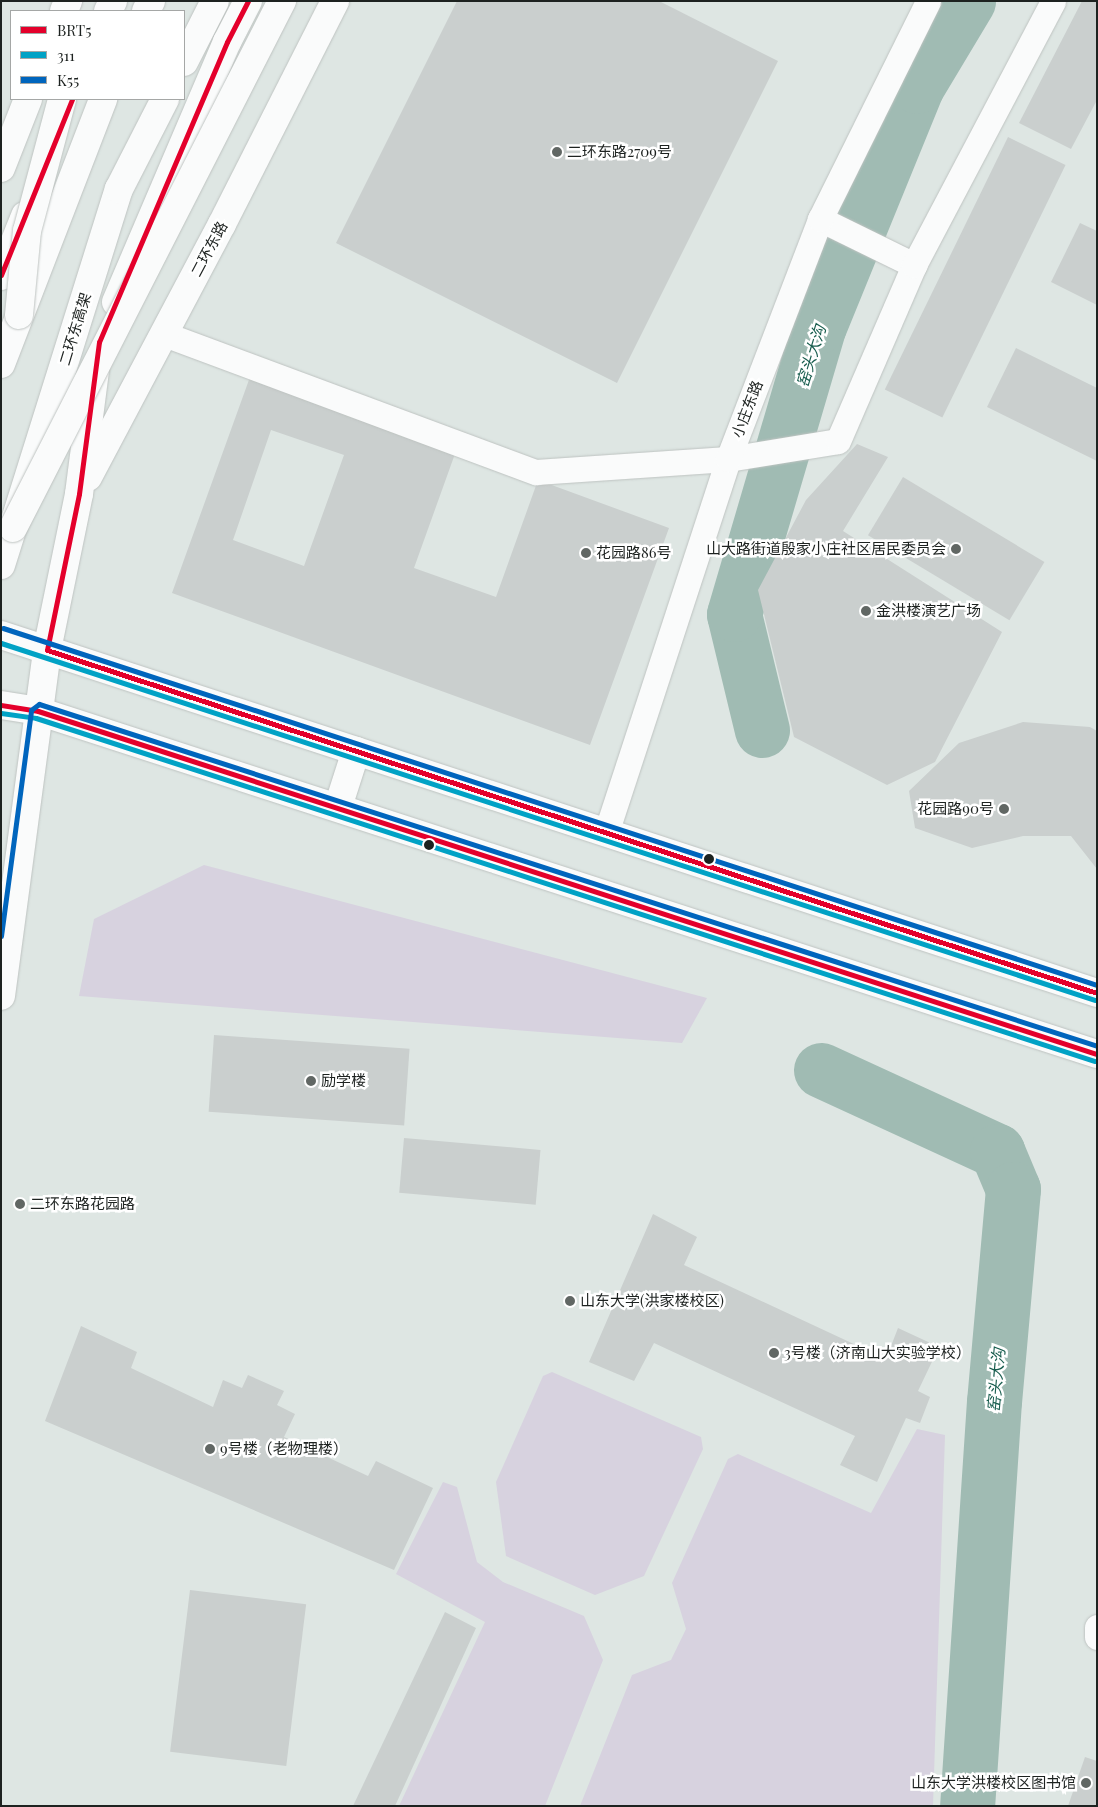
<!DOCTYPE html>
<meta charset="utf-8">
<style>
body{margin:0}
#map{position:relative;width:1098px;height:1807px;overflow:hidden;background:#dee6e3;font-family:"Playfair Display","Noto Sans SC",serif}
div>[style]{position:absolute}
[style*='--x']{left:calc(var(--x)*1px);top:calc(var(--y)*1px);width:calc(var(--w)*1px);rotate:calc(var(--a)*1deg)}
.green>*{inset:0;background:#d7d2df}
.river>*{height:55px;margin:-27.5px;padding:0 27.5px;transform-origin:27.5px;border-radius:27.5px;background:#a0bbb3}
.building>*{inset:0;background:#cacfce;transform-origin:0 0}
.roads{filter:drop-shadow(0 0 1px #bec3c1) drop-shadow(0 0 1px #bec3c1)}
.street>*{height:25px;margin:-12.5px;padding:0 12.5px;transform-origin:12.5px;border-radius:12.5px;background:#fafbfb}
.primary>*{height:28px;margin:-14px;padding:0 14px;transform-origin:14px;border-radius:14px;background:#fafbfb}
.highway>*{height:28px;margin:-14px;padding:0 14px;transform-origin:14px;border-radius:14px;background:#fafbfb}
.bridges{filter:drop-shadow(0 0 1px #bec3c1) drop-shadow(0 0 1px #bec3c1)}
.highway-bridge>*{height:28px;margin:-14px;padding:0 14px;transform-origin:14px;border-radius:14px;background:#fafbfb}
.bus-1>*{height:5px;margin:-2.5px;padding:0 2.5px;transform-origin:2.5px;border-radius:2.5px;background:#e4002b}
.bus-2>*{height:5px;margin:-2.5px;padding:0 2.5px;transform-origin:2.5px;border-radius:2.5px;background:#01a2c5}
.bus-3>*{height:5px;margin:-2.5px;padding:0 2.5px;transform-origin:2.5px;border-radius:2.5px;background:#0065bd}
.dots>*{width:14px;height:14px;translate:-50% -50%;box-sizing:border-box;border:2px solid #fff;border-radius:50%}
span{translate:-50% -50%;white-space:nowrap;text-align:center;line-height:1.15;-webkit-text-stroke:5px #fff;paint-order:stroke}
.poi-label{font-size:15px;color:#1d2220}
.left{translate:0 -50%;text-align:left}
.right{translate:-100% -50%;text-align:right}
.street-label{font-size:15px;color:#1d2220}
.water-label{font-size:16px;color:#185d4e;font-style:italic}
.frame{position:absolute;inset:0;border:2px solid #1d2220;pointer-events:none}
.legend{position:absolute;left:10px;top:10px;width:175px;height:90px;box-sizing:border-box;background:#fff;border:1px solid #a5a7a6;margin:0;padding:6px 9px;list-style:none;font-size:15px;color:#1d2220}
.legend li{display:flex;align-items:center;gap:10px;height:25px}
.legend b{width:25px;border:1px solid #a5a7a6}
</style>
<div id="map">
<div class="green">
<i style="clip-path:polygon(204px 865px,707px 998px,682px 1043px,79px 996px,94px 919px)"></i>
<i style="clip-path:polygon(552px 1372px,701px 1437px,703px 1449px,644px 1576px,595px 1595px,506px 1556px,496px 1482px,543px 1376px)"></i>
<i style="clip-path:polygon(917px 1429px,945px 1435px,933px 1806px,580px 1806px,632px 1675px,671px 1660px,686px 1629px,672px 1583px,728px 1459px,738px 1454px,871px 1513px)"></i>
<i style="clip-path:polygon(443px 1482px,457px 1487px,477px 1562px,503px 1582px,584px 1616px,603px 1660px,545px 1806px,399px 1806px,485px 1622px,396px 1574px)"></i>
</div>
<div class="river">
<i style="--x:762;--y:730;--w:119;--a:-103.6"></i>
<i style="--x:734;--y:614;--w:300;--a:-73.6"></i>
<i style="--x:819;--y:326;--w:259;--a:-67.8"></i>
<i style="--x:917;--y:86;--w:99;--a:-59"></i>
<i style="--x:821;--y:1070;--w:194;--a:24.7"></i>
<i style="--x:997;--y:1151;--w:41;--a:67.2"></i>
<i style="--x:1013;--y:1189;--w:213;--a:95.1"></i>
<i style="--x:994;--y:1401;--w:406;--a:93.8"></i>
</div>
<div class="building">
<i style="clip-path:polygon(457px 1px,659px 1px,778px 61px,617px 383px,336px 243px)"></i>
<i style="clip-path:polygon(1082px 1px,1097px 1px,1097px 100px,1071px 149px,1019px 123px)"></i>
<i style="left:1008px;top:137px;width:64px;height:281px;rotate:26deg"></i>
<i style="clip-path:polygon(1080px 223px,1097px 231px,1097px 305px,1051px 282px)"></i>
<i style="clip-path:polygon(1016px 348px,1097px 388px,1097px 461px,987px 407px)"></i>
<i style="clip-path:polygon(evenodd,250px 377px,456px 451px,414px 568px,496px 597px,538px 480px,669px 528px,590px 745px,172px 593px,250px 377px,271px 430px,344px 455px,304px 566px,233px 540px,271px 430px)"></i>
<i style="clip-path:polygon(857px 444px,888px 457px,843px 531px,1002px 632px,935px 762px,887px 785px,794px 737px,758px 590px,806px 500px)"></i>
<i style="left:903px;top:477px;width:165px;height:68px;rotate:31deg"></i>
<i style="clip-path:polygon(1023px 722px,1090px 727px,1097px 731px,1097px 869px,1071px 836px,1023px 836px,972px 848px,915px 828px,909px 791px,959px 743px)"></i>
<i style="left:214px;top:1035px;width:196px;height:77px;rotate:4deg"></i>
<i style="left:404px;top:1138px;width:137px;height:55px;rotate:5deg"></i>
<i style="clip-path:polygon(653px 1214px,697px 1237px,684px 1265px,886px 1359px,898px 1328px,939px 1347px,918px 1391px,930px 1397px,920px 1423px,906px 1418px,877px 1482px,840px 1465px,855px 1436px,654px 1343px,634px 1381px,589px 1362px)"></i>
<i style="clip-path:polygon(81px 1326px,137px 1352px,131px 1368px,213px 1407px,223px 1380px,242px 1388px,248px 1375px,284px 1391px,277px 1405px,295px 1414px,284px 1437px,368px 1476px,376px 1461px,433px 1488px,394px 1570px,45px 1421px)"></i>
<i style="left:190px;top:1590px;width:117px;height:163px;rotate:7deg"></i>
<i style="clip-path:polygon(445px 1612px,476px 1628px,395px 1806px,353px 1806px)"></i>
<i style="clip-path:polygon(1085px 1757px,1097px 1761px,1097px 1806px,1068px 1806px)"></i>
</div>
<div class="roads">
<div class="street">
<i style="--x:820;--y:219;--w:105;--a:26.1"></i>
<i style="--x:164;--y:334;--w:397;--a:20.4"></i>
<i style="--x:536;--y:472;--w:192;--a:-3.9"></i>
<i style="--x:728;--y:459;--w:111;--a:-9.3"></i>
<i style="--x:838;--y:441;--w:192;--a:-66.6"></i>
<i style="--x:914;--y:265;--w:298;--a:-62.2"></i>
<i style="--x:606;--y:833;--w:393;--a:-71.9"></i>
<i style="--x:728;--y:459;--w:257;--a:-69"></i>
<i style="--x:820;--y:219;--w:243;--a:-63.6"></i>
<i style="--x:1097;--y:1627;--w:10;--a:90"></i>
</div>
<div class="primary">
<i style="--x:1;--y:635;--w:1153;--a:18.09"></i>
<i style="--x:1;--y:705;--w:37;--a:9"></i>
<i style="--x:38;--y:711;--w:1113;--a:17.95"></i>
<i style="--x:338;--y:807;--w:59;--a:-72.2"></i>
</div>
<div class="highway">
<i style="--x:64;--y:11;--w:11;--a:-68"></i>
<i style="--x:108;--y:11;--w:11;--a:-63"></i>
<i style="--x:146;--y:11;--w:11;--a:-63"></i>
<i style="--x:184;--y:62;--w:68;--a:-63.1"></i>
<i style="--x:1;--y:168;--w:74;--a:-68.6"></i>
<i style="--x:1;--y:276;--w:65;--a:-68.2"></i>
<i style="--x:116;--y:302;--w:283;--a:-66.9"></i>
<i style="--x:227;--y:42;--w:46;--a:-62.9"></i>
<i style="--x:1;--y:364;--w:284;--a:-68.9"></i>
<i style="--x:88;--y:477;--w:286;--a:-62.1"></i>
<i style="--x:222;--y:224;--w:250;--a:-63.1"></i>
<i style="--x:1;--y:565;--w:394;--a:-72.6"></i>
<i style="--x:119;--y:189;--w:101;--a:-62.9"></i>
<i style="--x:1;--y:996;--w:349;--a:-82.4"></i>
<i style="--x:47;--y:650;--w:159;--a:-78.4"></i>
<i style="--x:79;--y:494;--w:124;--a:-82.6"></i>
</div>
</div>
<div class="bridges">
<div class="highway-bridge">
<i style="--x:19;--y:315;--w:84;--a:-84.6"></i>
<i style="--x:27;--y:231;--w:137;--a:-75.1"></i>
<i style="--x:13;--y:528;--w:592;--a:-62.96"></i>
</div>
</div>
<div class="bus-1">
<i style="--x:248;--y:1;--w:46;--a:117.1"></i>
<i style="--x:227;--y:42;--w:326;--a:113.1"></i>
<i style="--x:99;--y:342;--w:153;--a:97.5"></i>
<i style="--x:79;--y:494;--w:159;--a:101.6"></i>
<i style="--x:47;--y:650;--w:1105;--a:18.09"></i>
<i style="--x:1;--y:275;--w:190;--a:-68"></i>
<i style="--x:1;--y:705;--w:37;--a:9"></i>
<i style="--x:38;--y:711;--w:1113;--a:17.95"></i>
</div>
<div class="bus-2">
<i style="--x:1;--y:643;--w:1151;--a:18.07"></i>
<i style="--x:1;--y:713;--w:35;--a:8"></i>
<i style="--x:36;--y:718;--w:1113;--a:17.95"></i>
</div>
<div class="bus-3">
<i style="--x:3;--y:628;--w:1151;--a:18.07"></i>
<i style="--x:1;--y:936;--w:228;--a:-82.4"></i>
<i style="--x:31;--y:710;--w:10;--a:-37"></i>
<i style="--x:39;--y:704;--w:1112;--a:17.91"></i>
</div>
<div class="dots">
<i style="left:557px;top:152px;background:#616764"></i>
<i style="left:956px;top:549px;background:#616764"></i>
<i style="left:586px;top:553px;background:#616764"></i>
<i style="left:866px;top:611px;background:#616764"></i>
<i style="left:1004px;top:809px;background:#616764"></i>
<i style="left:429px;top:845px;background:#1d2220"></i>
<i style="left:709px;top:859px;background:#1d2220"></i>
<i style="left:311px;top:1081px;background:#616764"></i>
<i style="left:20px;top:1204px;background:#616764"></i>
<i style="left:570px;top:1301px;background:#616764"></i>
<i style="left:774px;top:1353px;background:#616764"></i>
<i style="left:210px;top:1449px;background:#616764"></i>
<i style="left:1086px;top:1783px;background:#616764"></i>
</div>
<div class="poi-label">
<span class="left" style="left:567px;top:152px">二环东路2709号</span>
<span class="right" style="left:946px;top:549px">山大路街道殷家小庄社区居民委员会</span>
<span class="left" style="left:596px;top:553px">花园路86号</span>
<span class="left" style="left:876px;top:611px">金洪楼演艺广场</span>
<span class="right" style="left:994px;top:809px">花园路90号</span>
<span class="left" style="left:321px;top:1081px">励学楼</span>
<span class="left" style="left:30px;top:1204px">二环东路花园路</span>
<span class="left" style="left:580px;top:1301px">山东大学(洪家楼校区)</span>
<span class="left" style="left:784px;top:1353px">3号楼（济南山大实验学校）</span>
<span class="left" style="left:220px;top:1449px">9号楼（老物理楼）</span>
<span class="right" style="left:1076px;top:1783px">山东大学洪楼校区图书馆</span>
</div>
<div class="street-label">
<span style="left:209px;top:249px;rotate:-62deg">二环东路</span>
<span style="left:75px;top:329px;rotate:-73deg">二环东高架</span>
<span style="left:747px;top:409px;rotate:-69deg">小庄东路</span>
</div>
<div class="water-label">
<span style="left:811px;top:356px;rotate:-73deg">窑头大沟</span>
<span style="left:996px;top:1380px;rotate:-85deg">窑头大沟</span>
</div>
<div class="frame"></div>
<ul class="legend">
<li><b style="height:6px;background:#e4002b"></b>BRT5</li>
<li><b style="height:6px;background:#01a2c5"></b>311</li>
<li><b style="height:6px;background:#0065bd"></b>K55</li>
</ul>
</div>
